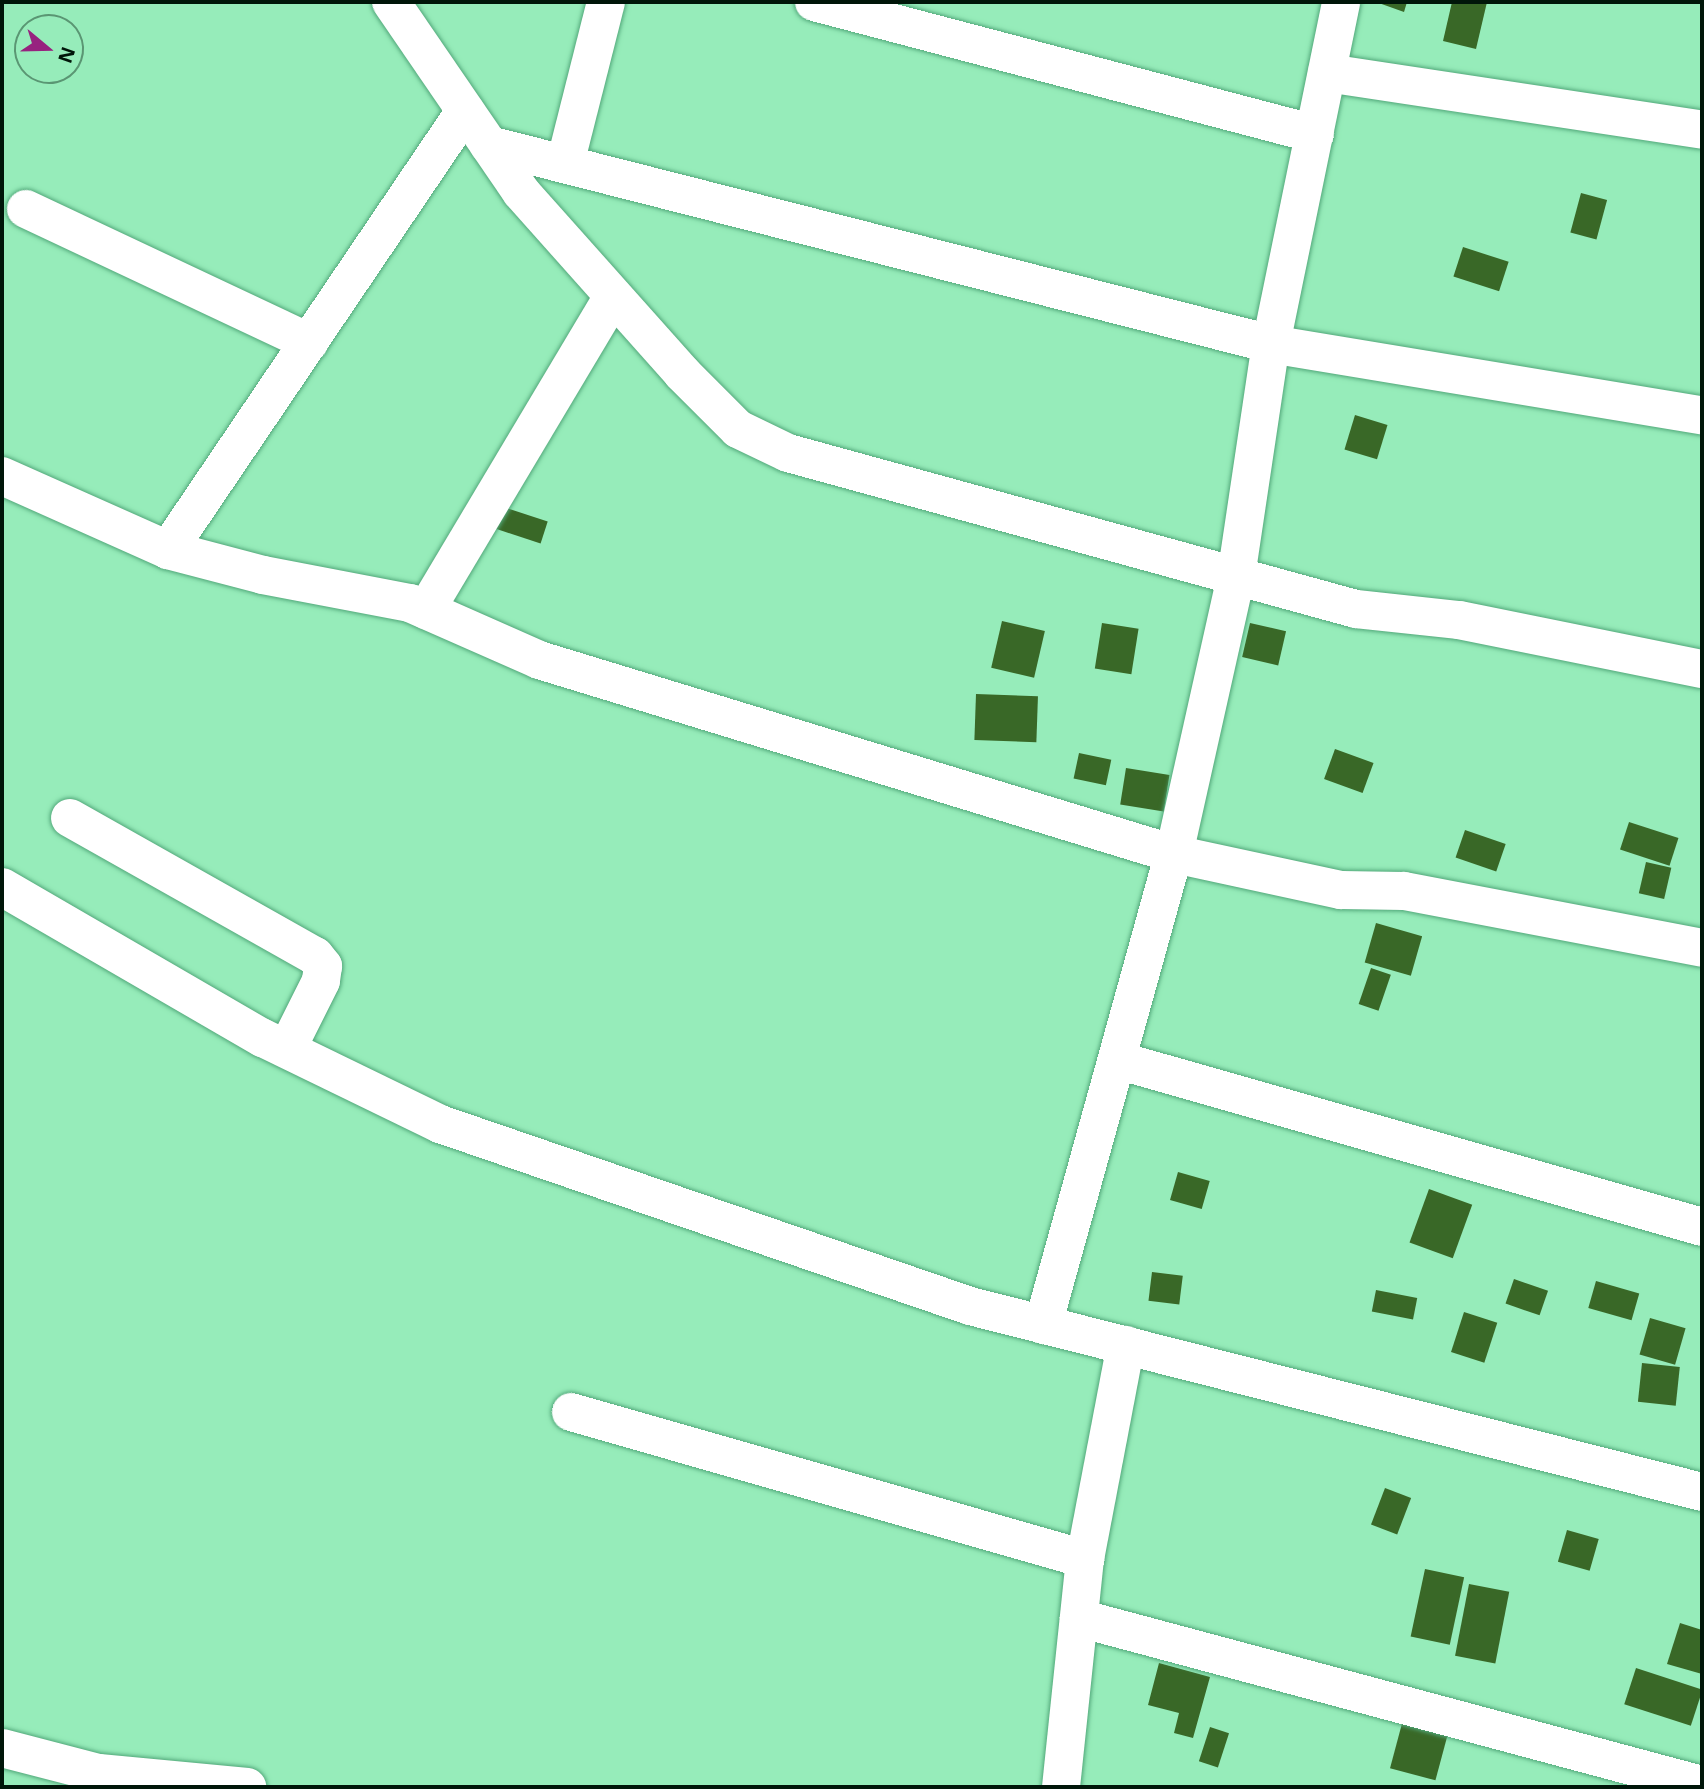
<!DOCTYPE html>
<style>
body{margin:0}
#map{position:relative;width:1704px;height:1789px;overflow:hidden;background:#96ecba;font-family:"Open Sans",sans-serif}
div>[style]{position:absolute}
[style*='--x']{left:calc(var(--x)*1px);top:calc(var(--y)*1px);width:calc(var(--w)*1px);rotate:calc(var(--a)*1deg)}
.building>*{inset:0;background:#396827;transform-origin:0 0}
.roads{filter:drop-shadow(0 0 2px #52a87a) drop-shadow(0 0 2px #52a87a)}
.minor>*{height:38px;margin:-19px;padding:0 19px;transform-origin:19px;border-radius:19px;background:#fff}
span{translate:-50% -50%;white-space:nowrap;text-align:center;line-height:1.15;-webkit-text-stroke:7px #96ecba;paint-order:stroke}
.frame{position:absolute;inset:0;border:4px solid #001609;pointer-events:none}
.north{position:absolute;left:14px;top:14px;width:70px;height:70px;box-sizing:border-box;background:#96ecba;border:2px solid #5a9673;border-radius:50%;rotate:109deg;font-size:19px;font-weight:700;line-height:28px;text-align:center;color:#001609}
.north::after{content:'';display:block;margin:auto;width:24px;height:32px;background:#97227f;clip-path:polygon(50% 0,100% 100%,50% 72%,0 100%)}
</style>
<div id="map">
<div class="building">
<i style="clip-path:polygon(1376px 2px,1407px 2px,1404px 12px)"></i>
<i style="clip-path:polygon(1452px 2px,1487px 2px,1476px 49px,1443px 41px)"></i>
<i style="left:1581px;top:193px;width:27px;height:41px;rotate:15deg"></i>
<i style="left:1463px;top:247px;width:48px;height:31px;rotate:18deg"></i>
<i style="left:1355px;top:415px;width:34px;height:36px;rotate:17deg"></i>
<i style="left:503px;top:507px;width:47px;height:23px;rotate:18deg"></i>
<i style="left:1002px;top:621px;width:44px;height:48px;rotate:13deg"></i>
<i style="left:1102px;top:623px;width:37px;height:46px;rotate:9deg"></i>
<i style="left:1250px;top:623px;width:37px;height:35px;rotate:13deg"></i>
<i style="left:976px;top:694px;width:62px;height:46px;rotate:2deg"></i>
<i style="left:1335px;top:749px;width:41px;height:32px;rotate:20deg"></i>
<i style="left:1079px;top:753px;width:33px;height:26px;rotate:12deg"></i>
<i style="left:1126px;top:768px;width:44px;height:37px;rotate:9deg"></i>
<i style="left:1629px;top:822px;width:52px;height:29px;rotate:18deg"></i>
<i style="left:1465px;top:830px;width:43px;height:29px;rotate:19deg"></i>
<i style="left:1646px;top:862px;width:26px;height:32px;rotate:13deg"></i>
<i style="left:1376px;top:923px;width:48px;height:41px;rotate:16deg"></i>
<i style="left:1371px;top:968px;width:21px;height:38px;rotate:19deg"></i>
<i style="left:1178px;top:1172px;width:33px;height:29px;rotate:16deg"></i>
<i style="left:1429px;top:1189px;width:46px;height:57px;rotate:20deg"></i>
<i style="left:1152px;top:1272px;width:31px;height:29px;rotate:7deg"></i>
<i style="left:1514px;top:1279px;width:36px;height:26px;rotate:19deg"></i>
<i style="left:1596px;top:1281px;width:45px;height:28px;rotate:16deg"></i>
<i style="left:1376px;top:1290px;width:42px;height:22px;rotate:11deg"></i>
<i style="left:1464px;top:1312px;width:35px;height:42px;rotate:18deg"></i>
<i style="left:1650px;top:1318px;width:37px;height:38px;rotate:16deg"></i>
<i style="left:1642px;top:1363px;width:38px;height:39px;rotate:6deg"></i>
<i style="left:1385px;top:1488px;width:28px;height:39px;rotate:21deg"></i>
<i style="left:1567px;top:1530px;width:33px;height:33px;rotate:16deg"></i>
<i style="left:1425px;top:1569px;width:40px;height:69px;rotate:12deg"></i>
<i style="left:1469px;top:1584px;width:41px;height:73px;rotate:11deg"></i>
<i style="clip-path:polygon(1680px 1623px,1702px 1630px,1702px 1674px,1667px 1664px)"></i>
<i style="clip-path:polygon(1159px 1663px,1210px 1677px,1193px 1738px,1174px 1733px,1179px 1713px,1148px 1705px)"></i>
<i style="left:1636px;top:1668px;width:70px;height:38px;rotate:18deg"></i>
<i style="left:1404px;top:1716px;width:47px;height:54px;rotate:15deg"></i>
<i style="left:1210px;top:1727px;width:20px;height:36px;rotate:18deg"></i>
</div>
<div class="roads">
<div class="minor">
<i style="--x:391;--y:2;--w:230;--a:55.6"></i>
<i style="--x:521;--y:192;--w:242;--a:48.3"></i>
<i style="--x:682;--y:373;--w:79;--a:45"></i>
<i style="--x:738;--y:429;--w:55;--a:25.6"></i>
<i style="--x:788;--y:453;--w:589;--a:15.36"></i>
<i style="--x:1356;--y:609;--w:104;--a:6.1"></i>
<i style="--x:1459;--y:620;--w:248;--a:11.4"></i>
<i style="--x:814;--y:2;--w:518;--a:14.76"></i>
<i style="--x:1327;--y:73;--w:379;--a:8.6"></i>
<i style="--x:489;--y:145;--w:807;--a:14.28"></i>
<i style="--x:1271;--y:344;--w:437;--a:9.4"></i>
<i style="--x:565;--y:164;--w:167;--a:-75.8"></i>
<i style="--x:26;--y:209;--w:313;--a:25.2"></i>
<i style="--x:2;--y:476;--w:182;--a:24"></i>
<i style="--x:168;--y:550;--w:98;--a:14.7"></i>
<i style="--x:263;--y:575;--w:150;--a:10.8"></i>
<i style="--x:410;--y:603;--w:141;--a:23.8"></i>
<i style="--x:539;--y:660;--w:664;--a:16.99"></i>
<i style="--x:1174;--y:854;--w:171;--a:12.2"></i>
<i style="--x:1341;--y:890;--w:63;--a:0.9"></i>
<i style="--x:1404;--y:891;--w:303;--a:10.8"></i>
<i style="--x:168;--y:550;--w:530;--a:-55.92"></i>
<i style="--x:426;--y:610;--w:365;--a:-59.2"></i>
<i style="--x:70;--y:818;--w:281;--a:29.4"></i>
<i style="--x:315;--y:956;--w:13;--a:51"></i>
<i style="--x:323;--y:966;--w:15;--a:98"></i>
<i style="--x:321;--y:981;--w:76;--a:116.6"></i>
<i style="--x:2;--y:887;--w:302;--a:30.1"></i>
<i style="--x:263;--y:1038;--w:197;--a:25.9"></i>
<i style="--x:440;--y:1124;--w:560;--a:18.95"></i>
<i style="--x:970;--y:1306;--w:755;--a:14.26"></i>
<i style="--x:1117;--y:1060;--w:608;--a:15.93"></i>
<i style="--x:1043;--y:1325;--w:489;--a:-74.5"></i>
<i style="--x:1174;--y:854;--w:284;--a:-77.4"></i>
<i style="--x:1236;--y:577;--w:236;--a:-81.5"></i>
<i style="--x:1271;--y:344;--w:349;--a:-78.4"></i>
<i style="--x:571;--y:1412;--w:535;--a:15.96"></i>
<i style="--x:1079;--y:1618;--w:645;--a:15.01"></i>
<i style="--x:2;--y:1748;--w:100;--a:14.5"></i>
<i style="--x:99;--y:1773;--w:149;--a:5.4"></i>
<i style="--x:1061;--y:1787;--w:229;--a:-84"></i>
<i style="--x:1085;--y:1559;--w:218;--a:-79.2"></i>
</div>
</div>
<div class="frame"></div>
<div class="north">N</div>
</div>
